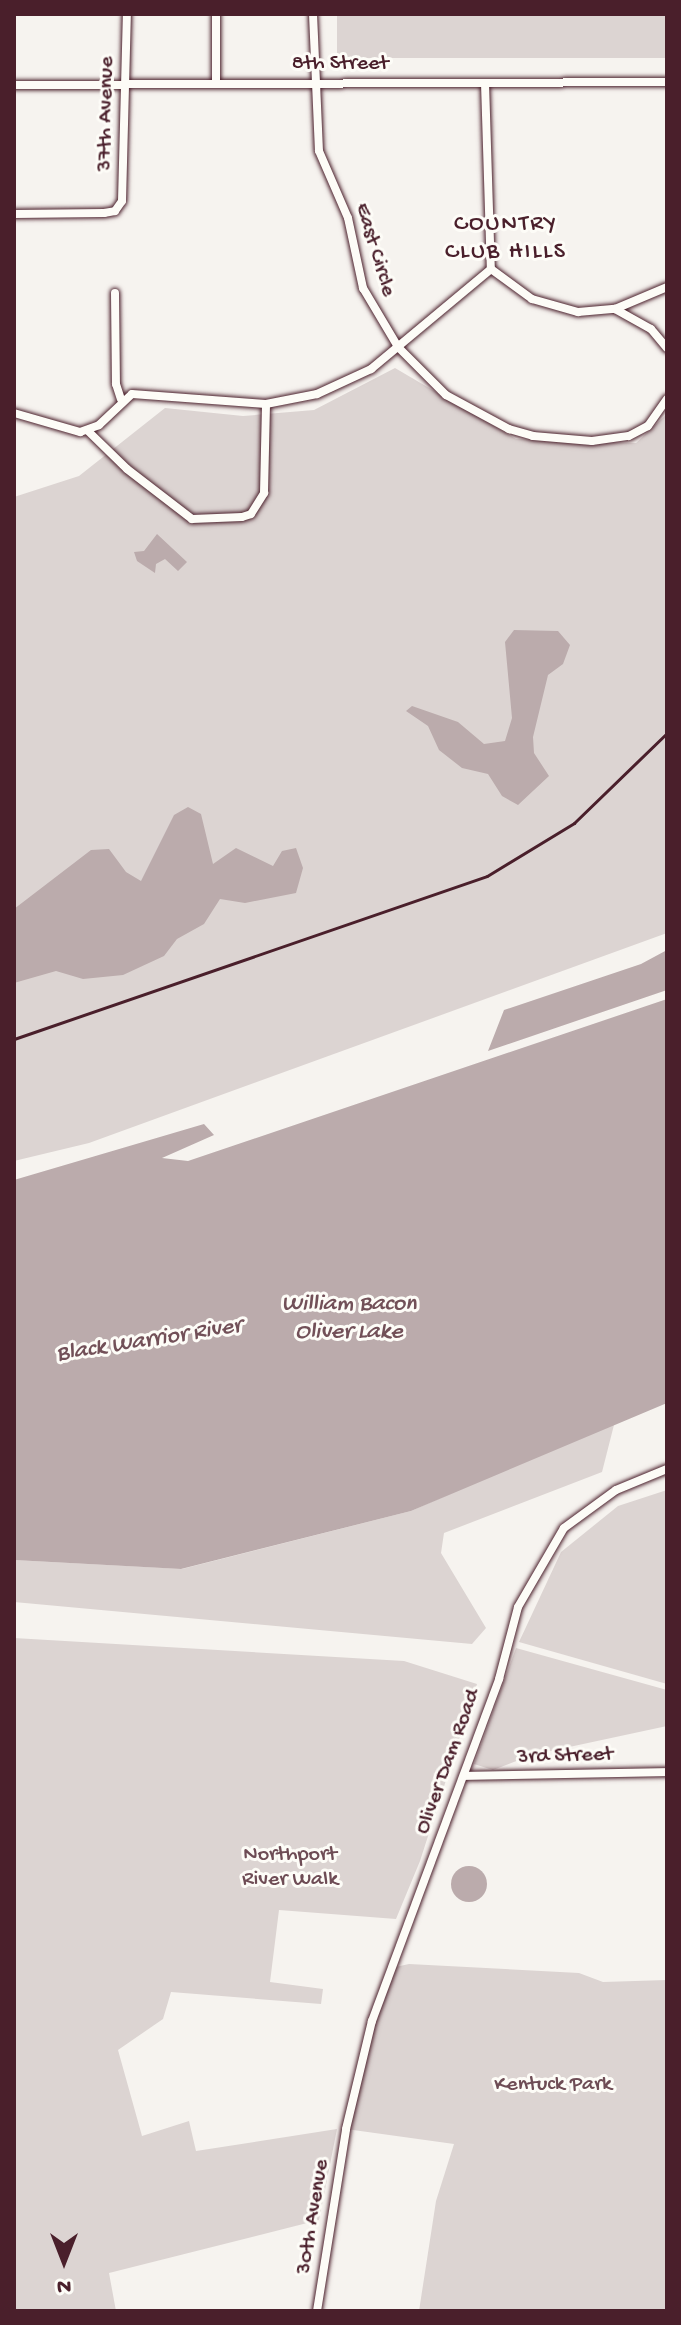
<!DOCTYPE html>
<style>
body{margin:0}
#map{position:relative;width:681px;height:2325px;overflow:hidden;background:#f6f3ef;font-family:"Gochi Hand",sans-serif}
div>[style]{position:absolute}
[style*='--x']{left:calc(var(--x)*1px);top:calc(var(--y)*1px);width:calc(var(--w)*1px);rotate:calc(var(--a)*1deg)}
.green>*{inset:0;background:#dcd4d2;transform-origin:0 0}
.water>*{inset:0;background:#bbabac}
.round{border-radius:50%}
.roads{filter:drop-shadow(0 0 2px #4a1f2b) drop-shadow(0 0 2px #4a1f2b)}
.street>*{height:8px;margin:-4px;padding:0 4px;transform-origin:4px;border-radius:4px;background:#fdfcf7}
.rail>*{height:3px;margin:-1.5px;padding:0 1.5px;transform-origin:1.5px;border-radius:1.5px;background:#4a1f2b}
span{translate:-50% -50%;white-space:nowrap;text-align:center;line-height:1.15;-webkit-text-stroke:6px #fdfcf7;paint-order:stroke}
.street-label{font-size:22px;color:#4a1f2b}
.park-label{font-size:22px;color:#6e4c55}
.neighbourhood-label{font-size:24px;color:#4a1f2b;letter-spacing:2px}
.water-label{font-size:24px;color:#725058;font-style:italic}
.frame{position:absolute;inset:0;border:16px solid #4a1f2b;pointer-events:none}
.north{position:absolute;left:24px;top:2221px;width:80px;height:80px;-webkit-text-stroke:6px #fdfcf7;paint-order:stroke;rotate:180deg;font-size:22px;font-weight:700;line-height:32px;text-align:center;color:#4a1f2b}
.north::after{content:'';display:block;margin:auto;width:28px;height:36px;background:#4a1f2b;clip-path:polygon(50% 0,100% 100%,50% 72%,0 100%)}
</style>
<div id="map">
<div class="green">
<i style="left:337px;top:14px;width:330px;height:44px"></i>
<i style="clip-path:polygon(395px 368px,516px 439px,636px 443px,667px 414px,667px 933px,89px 1143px,14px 1161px,14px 497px,79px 476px,165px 408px,243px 416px,314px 410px)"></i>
<i style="clip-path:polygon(615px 1421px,602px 1472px,444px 1533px,441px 1553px,486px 1628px,472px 1644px,14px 1602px,14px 1560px,182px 1569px,411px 1511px)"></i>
<i style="clip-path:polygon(667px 1490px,667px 1684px,519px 1642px,561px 1552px,618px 1506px)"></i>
<i style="clip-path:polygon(14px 1638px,404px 1661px,477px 1684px,420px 1861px,396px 1919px,279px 1910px,270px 1982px,323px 1989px,321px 2004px,171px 1992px,163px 2019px,118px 2050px,142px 2136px,189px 2121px,196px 2151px,337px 2129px,319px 2220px,109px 2273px,116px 2311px,14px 2311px)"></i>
<i style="clip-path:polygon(516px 1648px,667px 1690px,667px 1726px,532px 1755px,493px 1770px,474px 1764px)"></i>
<i style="clip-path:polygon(409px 1964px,579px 1973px,603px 1982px,667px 1980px,667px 2311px,419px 2311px,436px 2201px,454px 2144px,346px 2129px,391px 1968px)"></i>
</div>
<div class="water">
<i style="clip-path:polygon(157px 534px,187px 562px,178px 571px,165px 559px,156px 564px,155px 573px,137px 561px,134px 552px,144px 551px)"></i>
<i style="clip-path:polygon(514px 630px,558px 631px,570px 645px,563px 664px,548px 675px,533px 737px,534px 753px,549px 776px,518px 805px,502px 796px,488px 774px,462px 768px,439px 750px,428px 726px,406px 711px,412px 706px,458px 722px,484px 744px,505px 741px,512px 718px,505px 642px)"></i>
<i style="clip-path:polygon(188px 807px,201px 814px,213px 864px,236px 848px,273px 866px,282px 851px,296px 848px,303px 868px,296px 893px,245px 903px,220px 899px,204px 924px,177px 939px,164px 956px,123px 975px,83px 979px,56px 971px,14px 983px,14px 909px,91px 850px,109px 849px,126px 872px,141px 881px,174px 815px)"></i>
<i style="clip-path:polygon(667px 950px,667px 990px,488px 1051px,504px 1010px,641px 964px)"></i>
<i style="clip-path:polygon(667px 999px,667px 1403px,411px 1511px,181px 1569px,14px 1560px,14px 1180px,204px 1124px,214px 1135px,162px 1158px,188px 1161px)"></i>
<i class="round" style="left:451px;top:1866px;width:36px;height:36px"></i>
</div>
<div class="roads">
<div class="street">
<i style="--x:313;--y:14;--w:137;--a:87.5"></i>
<i style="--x:319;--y:151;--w:73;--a:66.6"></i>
<i style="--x:348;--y:218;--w:72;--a:77.9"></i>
<i style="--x:363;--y:288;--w:69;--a:59.3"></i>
<i style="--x:398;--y:347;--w:68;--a:45"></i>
<i style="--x:446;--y:395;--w:72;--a:28.4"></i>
<i style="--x:509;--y:429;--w:25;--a:16"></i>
<i style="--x:533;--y:436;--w:59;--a:4.8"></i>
<i style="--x:592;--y:441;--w:37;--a:-8"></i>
<i style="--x:629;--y:436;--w:21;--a:-28"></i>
<i style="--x:648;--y:426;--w:33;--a:-55"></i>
<i style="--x:485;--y:83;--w:186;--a:88.2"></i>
<i style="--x:491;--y:269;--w:51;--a:36.2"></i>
<i style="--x:532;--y:299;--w:48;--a:15.8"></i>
<i style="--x:578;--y:312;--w:37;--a:-5"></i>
<i style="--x:615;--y:309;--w:56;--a:-22.9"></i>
<i style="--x:216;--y:84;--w:70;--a:-90"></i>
<i style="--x:14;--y:85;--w:653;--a:-0.26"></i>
<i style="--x:14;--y:214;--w:90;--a:-0.6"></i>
<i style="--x:104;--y:213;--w:11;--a:-10"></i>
<i style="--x:115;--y:211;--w:12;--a:-55"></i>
<i style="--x:122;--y:201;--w:187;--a:-88.5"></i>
<i style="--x:115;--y:293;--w:91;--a:89.4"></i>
<i style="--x:116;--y:384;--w:16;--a:72"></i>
<i style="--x:615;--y:309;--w:41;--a:29.1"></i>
<i style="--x:651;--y:329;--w:25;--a:50"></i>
<i style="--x:14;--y:413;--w:69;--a:16.1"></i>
<i style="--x:80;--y:432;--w:20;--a:-20"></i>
<i style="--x:99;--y:425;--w:45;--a:-43.2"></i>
<i style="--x:132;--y:394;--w:134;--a:4.3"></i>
<i style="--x:266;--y:404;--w:52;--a:-11.1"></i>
<i style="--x:317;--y:394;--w:60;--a:-24.8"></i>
<i style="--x:371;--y:369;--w:156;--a:-39.8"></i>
<i style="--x:88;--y:431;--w:54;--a:44.3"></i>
<i style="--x:127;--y:469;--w:82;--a:37.6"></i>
<i style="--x:192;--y:519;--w:50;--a:-2.3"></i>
<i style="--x:242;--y:517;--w:9;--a:-18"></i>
<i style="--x:251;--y:514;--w:25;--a:-58"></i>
<i style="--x:264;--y:493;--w:89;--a:-88.7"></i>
<i style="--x:464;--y:1776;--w:203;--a:-1.1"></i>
<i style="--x:317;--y:2311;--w:184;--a:-80.9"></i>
<i style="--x:346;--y:2129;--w:111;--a:-76.5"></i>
<i style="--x:372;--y:2021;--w:365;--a:-69.6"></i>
<i style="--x:499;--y:1679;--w:74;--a:-75.2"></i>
<i style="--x:518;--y:1607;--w:91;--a:-59.8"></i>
<i style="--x:564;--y:1528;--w:64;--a:-36.2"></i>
<i style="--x:616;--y:1490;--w:55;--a:-22.4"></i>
</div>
</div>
<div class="rail">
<i style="--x:14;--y:1039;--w:500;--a:-19.01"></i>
<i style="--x:487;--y:876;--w:102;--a:-31.3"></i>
<i style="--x:574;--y:823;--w:129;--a:-44.1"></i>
</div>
<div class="street-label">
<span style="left:340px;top:65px">8th Street</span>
<span style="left:107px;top:114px;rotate:-89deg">37th Avenue</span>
<span style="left:374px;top:250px;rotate:73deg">East Circle</span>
<span style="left:565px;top:1757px;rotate:-2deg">3rd Street</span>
<span style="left:449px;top:1762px;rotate:-70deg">Oliver Dam Road</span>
<span style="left:314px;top:2217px;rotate:-81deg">30th Avenue</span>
</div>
<div class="park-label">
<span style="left:290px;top:1868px">Northport<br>River Walk</span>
<span style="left:553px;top:2086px">Kentuck Park</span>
</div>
<div class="neighbourhood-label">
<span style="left:506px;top:239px">COUNTRY<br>CLUB HILLS</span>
</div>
<div class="water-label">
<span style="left:349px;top:1319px">William Bacon<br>Oliver Lake</span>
<span style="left:149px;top:1341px;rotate:-9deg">Black Warrior River</span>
</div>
<div class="frame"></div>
<div class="north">N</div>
</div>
